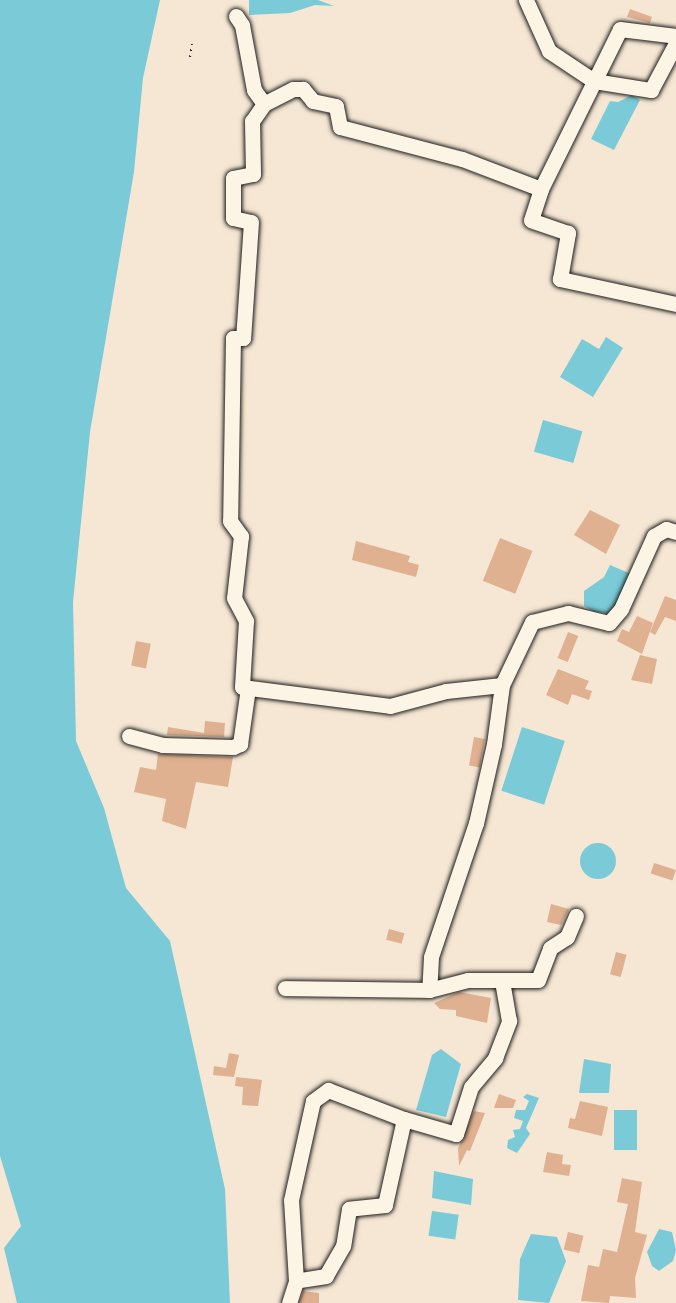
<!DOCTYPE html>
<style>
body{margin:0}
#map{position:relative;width:676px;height:1303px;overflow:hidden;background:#f6e7d4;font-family:"Architects Daughter",sans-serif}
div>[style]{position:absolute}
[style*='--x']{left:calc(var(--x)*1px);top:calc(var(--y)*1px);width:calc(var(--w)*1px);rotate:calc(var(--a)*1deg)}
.water>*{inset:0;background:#7acad7;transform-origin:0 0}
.round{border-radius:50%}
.building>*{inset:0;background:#dfb190;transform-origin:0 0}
.path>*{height:2px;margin-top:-1px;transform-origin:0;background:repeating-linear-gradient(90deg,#1c1c1c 0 1.5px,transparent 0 6px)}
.roads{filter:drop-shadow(0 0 2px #1c1c1c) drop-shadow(0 0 2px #1c1c1c)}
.minor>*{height:15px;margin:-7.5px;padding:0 7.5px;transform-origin:7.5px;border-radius:7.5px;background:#fcf5e5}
span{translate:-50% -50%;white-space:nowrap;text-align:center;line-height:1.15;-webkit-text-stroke:4.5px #fcf5e5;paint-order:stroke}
</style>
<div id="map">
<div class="water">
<i style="clip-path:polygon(0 0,160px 0,143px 78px,134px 172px,90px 432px,73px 602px,76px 741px,104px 808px,126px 888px,170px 941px,225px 1189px,230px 1303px,17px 1303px,4px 1248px,21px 1226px,0 1156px)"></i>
<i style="clip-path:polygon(249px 0,318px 0,334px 6px,315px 5px,290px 13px,249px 15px)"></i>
<i style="clip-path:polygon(632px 95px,640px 100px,614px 150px,591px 139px,610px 101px,618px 102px)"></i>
<i style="clip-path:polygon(606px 337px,623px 348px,593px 397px,560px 377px,582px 339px,599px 349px)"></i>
<i style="left:543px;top:420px;width:41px;height:33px;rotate:16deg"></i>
<i style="clip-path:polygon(610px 565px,631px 574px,621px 599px,609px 613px,594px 612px,584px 606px,584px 591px,604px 577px)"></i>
<i style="left:522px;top:727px;width:45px;height:67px;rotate:18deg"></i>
<i class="round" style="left:580px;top:843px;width:36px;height:36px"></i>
<i style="clip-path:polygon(441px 1049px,461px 1064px,446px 1117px,416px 1110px,432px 1055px)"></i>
<i style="clip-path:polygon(584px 1059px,611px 1064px,609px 1093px,579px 1093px)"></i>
<i style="clip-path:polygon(527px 1094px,539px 1098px,526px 1128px,530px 1134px,517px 1153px,507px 1148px,508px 1140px,515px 1137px,513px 1130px,520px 1129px,523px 1121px,514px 1118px,516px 1110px,525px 1110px,529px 1101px,523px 1097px)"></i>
<i style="left:614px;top:1110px;width:23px;height:40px"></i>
<i style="clip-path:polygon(434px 1171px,473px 1179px,471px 1205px,432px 1198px)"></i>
<i style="left:432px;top:1211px;width:27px;height:25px;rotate:8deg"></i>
<i style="clip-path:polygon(659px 1229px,672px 1232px,676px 1250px,673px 1261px,659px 1271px,652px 1266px,647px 1252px)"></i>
<i style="clip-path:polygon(531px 1234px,557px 1237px,566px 1261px,549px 1303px,518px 1300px,520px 1259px)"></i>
</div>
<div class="building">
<i style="clip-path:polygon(630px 9px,652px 17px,650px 23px,627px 17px)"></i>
<i style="clip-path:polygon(590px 510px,620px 525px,606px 554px,574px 535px)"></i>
<i style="left:500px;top:538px;width:35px;height:46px;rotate:22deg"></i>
<i style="clip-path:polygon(356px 541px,410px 556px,408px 562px,419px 565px,416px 577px,352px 560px)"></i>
<i style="clip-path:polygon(665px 596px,676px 600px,676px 621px,665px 617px,655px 635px,650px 632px)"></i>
<i style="clip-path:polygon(637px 616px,653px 623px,642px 654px,617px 641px,622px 629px,629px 632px)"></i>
<i style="left:568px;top:632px;width:11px;height:28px;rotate:22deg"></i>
<i style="left:136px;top:641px;width:15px;height:25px;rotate:11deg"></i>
<i style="clip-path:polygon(640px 655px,657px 659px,652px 684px,631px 680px)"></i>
<i style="clip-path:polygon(558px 669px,589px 681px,585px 689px,592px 691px,589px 700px,572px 694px,568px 705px,546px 695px)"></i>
<i style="clip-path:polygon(205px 721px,225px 723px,224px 737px,167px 735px,168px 727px,204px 733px)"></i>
<i style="left:474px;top:737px;width:11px;height:29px;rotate:10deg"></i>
<i style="clip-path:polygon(158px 754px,233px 757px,228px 787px,196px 782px,186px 829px,162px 821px,166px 799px,134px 792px,140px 767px,156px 770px)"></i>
<i style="left:654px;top:863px;width:23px;height:11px;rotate:18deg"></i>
<i style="clip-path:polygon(551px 904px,569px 909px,561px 925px,547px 922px)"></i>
<i style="left:389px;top:929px;width:16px;height:11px;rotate:15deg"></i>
<i style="left:616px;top:952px;width:11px;height:23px;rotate:15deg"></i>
<i style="clip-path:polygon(459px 992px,491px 998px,487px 1023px,456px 1016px,456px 1010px,440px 1009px,434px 1003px)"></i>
<i style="clip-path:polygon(229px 1053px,239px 1055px,234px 1077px,213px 1075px,214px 1066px,226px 1068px)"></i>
<i style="clip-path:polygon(236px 1077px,262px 1080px,258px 1106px,242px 1105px,243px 1087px,235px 1086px)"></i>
<i style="clip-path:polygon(499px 1094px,516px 1100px,513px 1108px,494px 1108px)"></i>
<i style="clip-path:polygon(580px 1101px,608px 1107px,602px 1136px,568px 1128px,570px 1118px,575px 1119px)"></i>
<i style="clip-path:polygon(474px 1111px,485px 1113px,470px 1151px,467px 1150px,459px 1166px,458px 1148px)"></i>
<i style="clip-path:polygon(547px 1152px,563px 1155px,562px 1164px,571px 1165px,569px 1176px,543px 1172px)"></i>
<i style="clip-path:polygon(622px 1178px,642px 1182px,635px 1232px,647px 1235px,635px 1278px,636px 1298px,610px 1296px,609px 1303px,581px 1301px,588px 1265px,599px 1267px,603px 1249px,617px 1252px,628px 1204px,617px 1202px)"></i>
<i style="left:568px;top:1232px;width:16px;height:18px;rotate:14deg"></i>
<i style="clip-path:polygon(303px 1291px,319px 1293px,319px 1303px,299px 1303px)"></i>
</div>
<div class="path">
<i style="--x:190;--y:57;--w:13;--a:-81"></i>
</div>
<div class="roads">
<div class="minor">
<i style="--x:526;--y:0;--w:56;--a:65.7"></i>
<i style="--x:549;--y:51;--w:54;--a:33.7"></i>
<i style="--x:594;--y:81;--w:58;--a:9"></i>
<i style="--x:651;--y:90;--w:53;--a:-62"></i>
<i style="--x:236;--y:16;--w:11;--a:56"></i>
<i style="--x:242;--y:25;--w:66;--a:79.5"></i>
<i style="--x:254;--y:90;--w:17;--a:54"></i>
<i style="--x:541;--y:189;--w:178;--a:-63.7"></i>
<i style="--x:620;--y:29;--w:56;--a:7.1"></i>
<i style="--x:676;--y:304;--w:119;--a:-167.8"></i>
<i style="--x:560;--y:279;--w:47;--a:-80.1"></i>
<i style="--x:568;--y:233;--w:39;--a:-161"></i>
<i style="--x:531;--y:220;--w:33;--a:-72"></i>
<i style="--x:541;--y:189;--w:85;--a:-159.2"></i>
<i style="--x:462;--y:159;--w:126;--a:-165.3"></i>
<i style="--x:340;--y:127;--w:21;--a:-101"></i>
<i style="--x:336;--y:106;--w:24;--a:-168"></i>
<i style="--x:313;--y:101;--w:16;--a:-130"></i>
<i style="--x:303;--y:89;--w:10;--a:180"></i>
<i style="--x:293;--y:89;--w:33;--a:153"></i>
<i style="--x:264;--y:104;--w:21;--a:125"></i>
<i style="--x:252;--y:121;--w:53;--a:88.9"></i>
<i style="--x:253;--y:174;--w:20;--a:169"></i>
<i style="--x:233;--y:178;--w:40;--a:90"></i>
<i style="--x:233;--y:218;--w:18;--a:13"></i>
<i style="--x:251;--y:222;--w:116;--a:93.9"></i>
<i style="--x:243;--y:338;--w:10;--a:180"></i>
<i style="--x:233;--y:338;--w:183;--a:90.9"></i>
<i style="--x:230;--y:521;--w:19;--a:54"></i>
<i style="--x:241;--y:536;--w:62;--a:96.4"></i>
<i style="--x:234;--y:598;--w:26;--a:62"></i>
<i style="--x:246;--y:621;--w:66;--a:93.5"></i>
<i style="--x:242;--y:687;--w:149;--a:7.3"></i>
<i style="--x:390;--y:706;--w:58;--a:-15"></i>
<i style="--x:446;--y:691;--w:56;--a:-6.1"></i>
<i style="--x:502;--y:685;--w:70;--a:-64.5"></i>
<i style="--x:532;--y:622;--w:37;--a:-14"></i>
<i style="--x:568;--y:613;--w:42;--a:13.7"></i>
<i style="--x:609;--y:623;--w:18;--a:-49"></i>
<i style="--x:621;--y:609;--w:80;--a:-65.7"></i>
<i style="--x:654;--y:536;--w:14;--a:-30"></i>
<i style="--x:666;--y:529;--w:10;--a:17"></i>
<i style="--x:502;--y:685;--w:60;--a:97.7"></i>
<i style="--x:494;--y:744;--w:81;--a:102.8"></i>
<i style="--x:476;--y:823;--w:141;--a:108.6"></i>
<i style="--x:431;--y:957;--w:33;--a:93"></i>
<i style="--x:429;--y:990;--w:40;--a:-14.4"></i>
<i style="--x:468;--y:980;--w:70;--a:0"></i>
<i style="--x:538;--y:980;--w:34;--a:-69"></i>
<i style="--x:550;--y:948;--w:20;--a:-33"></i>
<i style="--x:567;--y:937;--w:23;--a:-67"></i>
<i style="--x:129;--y:736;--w:35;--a:15"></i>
<i style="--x:163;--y:745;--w:70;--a:1.6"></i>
<i style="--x:233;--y:747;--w:8;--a:-23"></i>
<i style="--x:240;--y:744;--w:57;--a:-81.9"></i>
<i style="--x:285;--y:988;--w:144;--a:0.8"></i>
<i style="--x:404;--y:1119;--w:54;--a:16.1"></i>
<i style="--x:456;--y:1134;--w:49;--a:-72.3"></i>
<i style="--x:471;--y:1087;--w:38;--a:-50"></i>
<i style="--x:495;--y:1058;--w:40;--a:-69"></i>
<i style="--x:509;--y:1021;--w:41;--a:-99.9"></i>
<i style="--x:289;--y:1303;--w:23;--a:-72"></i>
<i style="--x:296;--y:1281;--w:81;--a:-93.5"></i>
<i style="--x:291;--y:1200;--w:101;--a:-77.5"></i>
<i style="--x:313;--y:1101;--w:19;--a:-36"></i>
<i style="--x:328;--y:1090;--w:81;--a:20.9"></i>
<i style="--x:404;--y:1119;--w:88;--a:102.5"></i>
<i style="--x:385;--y:1205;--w:36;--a:174"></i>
<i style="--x:349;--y:1209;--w:37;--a:99"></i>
<i style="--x:343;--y:1246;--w:34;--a:120"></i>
<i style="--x:326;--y:1276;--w:30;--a:171"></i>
</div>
</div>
</div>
